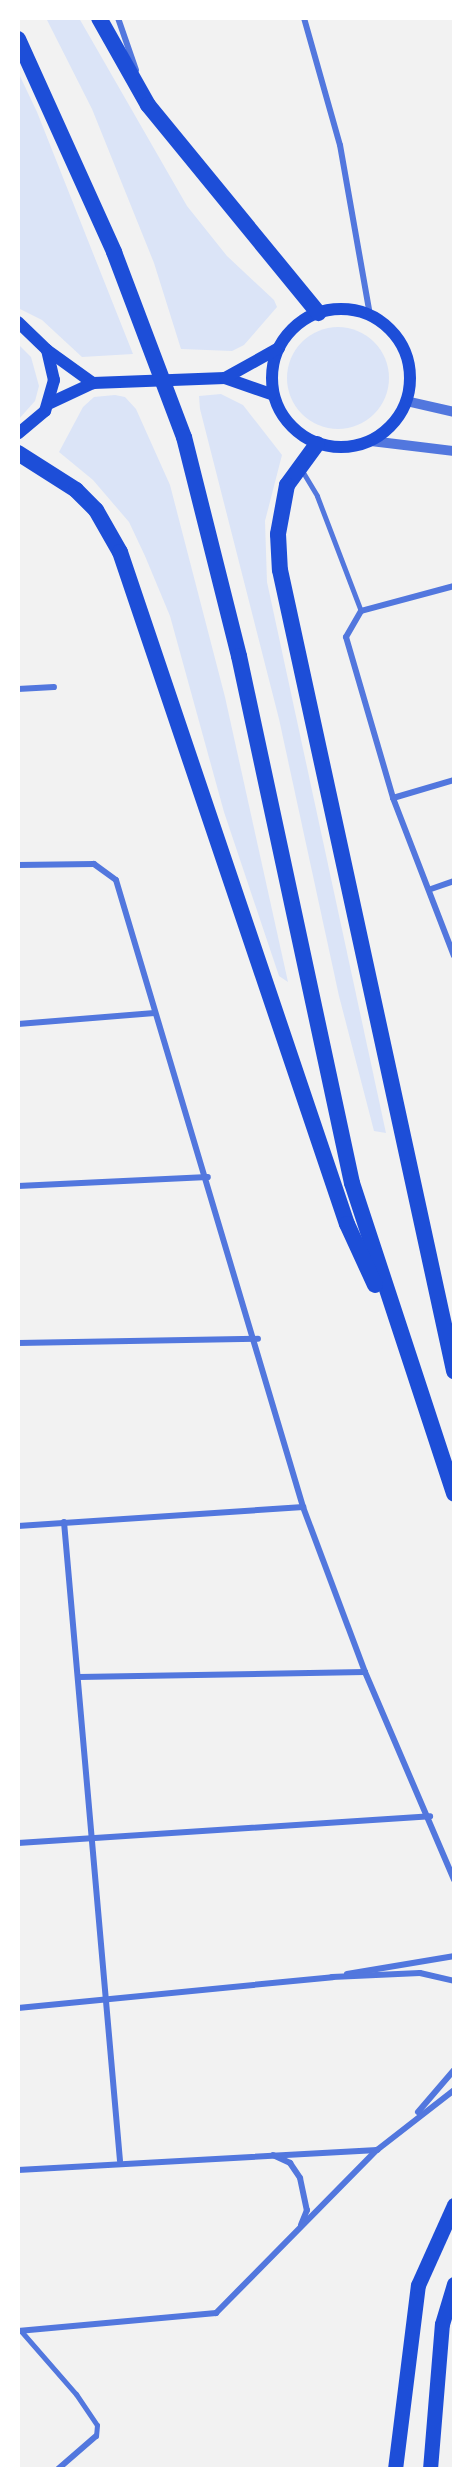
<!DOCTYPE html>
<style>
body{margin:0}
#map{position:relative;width:472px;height:2487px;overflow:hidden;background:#f2f2f2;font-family:Raleway,sans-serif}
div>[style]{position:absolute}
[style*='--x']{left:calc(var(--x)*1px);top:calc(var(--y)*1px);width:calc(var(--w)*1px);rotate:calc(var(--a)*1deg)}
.green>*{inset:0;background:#dbe4f7}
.round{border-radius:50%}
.pedestrian>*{height:5px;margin:-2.5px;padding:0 2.5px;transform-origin:2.5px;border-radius:2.5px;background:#5277de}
.minor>*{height:6px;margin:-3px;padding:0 3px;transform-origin:3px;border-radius:3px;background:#5277de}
.tertiary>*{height:10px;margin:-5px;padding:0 5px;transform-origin:5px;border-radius:5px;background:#5277de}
.secondary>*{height:12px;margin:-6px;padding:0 6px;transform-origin:6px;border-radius:6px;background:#1d4ed8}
.secondary>.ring{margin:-6px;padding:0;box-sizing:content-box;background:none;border:12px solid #1d4ed8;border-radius:50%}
.primary>*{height:15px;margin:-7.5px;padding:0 7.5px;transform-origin:7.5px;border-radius:7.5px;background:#1d4ed8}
.trunk>*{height:16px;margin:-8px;padding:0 8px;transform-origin:8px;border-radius:8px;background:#1d4ed8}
span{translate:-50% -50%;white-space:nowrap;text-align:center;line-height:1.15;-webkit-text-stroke:5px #fff;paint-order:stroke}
.frame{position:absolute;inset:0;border:20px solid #fff;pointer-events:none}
</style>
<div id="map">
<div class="green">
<i style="clip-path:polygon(46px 18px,79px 18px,187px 206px,227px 256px,274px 300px,277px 307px,244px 345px,232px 351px,181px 349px,154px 263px,92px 109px)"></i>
<i style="clip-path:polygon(18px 72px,37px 112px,133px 354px,82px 357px,42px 320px,18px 308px)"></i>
<i class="round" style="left:287px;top:327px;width:102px;height:102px"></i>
<i style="clip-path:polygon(18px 344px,31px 357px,39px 386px,35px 401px,18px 420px)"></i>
<i style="clip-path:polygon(221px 394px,243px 405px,282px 455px,265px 521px,267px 582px,386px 1133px,374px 1131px,339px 996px,279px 719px,200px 409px,199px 396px)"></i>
<i style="clip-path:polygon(115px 395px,125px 397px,136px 409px,170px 485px,225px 697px,288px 982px,279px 976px,224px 812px,170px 616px,145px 556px,129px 522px,93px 480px,59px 452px,83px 407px,94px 397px)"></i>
</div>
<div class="pedestrian">
<i style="--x:301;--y:469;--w:31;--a:59"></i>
<i style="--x:317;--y:496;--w:123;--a:69.1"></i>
<i style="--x:21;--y:2331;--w:84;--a:48.9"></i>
<i style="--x:76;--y:2394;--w:37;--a:56"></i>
<i style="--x:97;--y:2425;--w:11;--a:95"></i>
</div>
<div class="minor">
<i style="--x:118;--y:18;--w:55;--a:70.9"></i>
<i style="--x:304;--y:18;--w:132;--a:74.2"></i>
<i style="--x:340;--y:145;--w:173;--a:80"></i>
<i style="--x:454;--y:586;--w:96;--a:165"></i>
<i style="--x:361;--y:611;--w:30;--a:120"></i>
<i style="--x:346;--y:637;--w:168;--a:73.7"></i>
<i style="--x:393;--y:798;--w:169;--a:68.9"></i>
<i style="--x:18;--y:689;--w:36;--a:-3"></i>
<i style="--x:393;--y:798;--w:64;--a:-16.4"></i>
<i style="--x:18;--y:865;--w:76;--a:-0.8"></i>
<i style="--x:94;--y:864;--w:27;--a:36"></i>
<i style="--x:116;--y:880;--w:654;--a:73.39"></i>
<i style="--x:303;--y:1507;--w:176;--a:69.4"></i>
<i style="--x:365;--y:1672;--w:226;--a:66.8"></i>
<i style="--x:431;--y:889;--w:24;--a:-19"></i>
<i style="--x:18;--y:1024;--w:137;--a:-4.6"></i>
<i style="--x:18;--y:1186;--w:190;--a:-2.7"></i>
<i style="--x:18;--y:1343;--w:240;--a:-1"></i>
<i style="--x:64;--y:1522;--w:641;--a:84.99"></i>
<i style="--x:18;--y:1526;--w:286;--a:-3.8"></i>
<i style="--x:79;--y:1677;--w:286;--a:-1"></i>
<i style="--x:18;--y:1843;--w:413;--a:-3.7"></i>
<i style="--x:347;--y:1974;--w:109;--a:-9.5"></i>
<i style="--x:18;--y:2008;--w:316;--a:-5.6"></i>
<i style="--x:332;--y:1977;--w:88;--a:-2.6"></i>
<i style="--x:420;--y:1973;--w:35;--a:13"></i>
<i style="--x:418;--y:2112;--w:55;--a:-49.4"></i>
<i style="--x:273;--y:2155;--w:19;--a:25"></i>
<i style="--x:290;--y:2163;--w:18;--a:56"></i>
<i style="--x:300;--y:2178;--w:33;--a:78"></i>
<i style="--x:307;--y:2210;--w:16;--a:112"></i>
<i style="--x:18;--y:2170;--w:360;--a:-3.2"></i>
<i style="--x:18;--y:2331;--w:199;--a:-5.2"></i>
<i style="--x:216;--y:2313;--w:229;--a:-45.4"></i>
<i style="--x:377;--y:2150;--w:98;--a:-37.9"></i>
<i style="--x:58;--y:2469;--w:50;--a:-41"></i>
</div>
<div class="tertiary">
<i style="--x:406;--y:401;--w:49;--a:12.9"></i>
<i style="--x:371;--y:441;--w:84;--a:6.9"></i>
</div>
<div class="secondary">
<i class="ring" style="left:272px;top:309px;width:126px;height:126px"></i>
<i style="--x:18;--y:322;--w:40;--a:44"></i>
<i style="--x:47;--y:350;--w:31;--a:77"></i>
<i style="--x:54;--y:380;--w:32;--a:106"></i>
<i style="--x:45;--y:411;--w:35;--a:140"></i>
<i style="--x:47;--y:350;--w:57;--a:35.7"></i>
<i style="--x:93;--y:383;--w:132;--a:-2.2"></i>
<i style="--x:225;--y:378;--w:49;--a:19.2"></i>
<i style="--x:225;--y:378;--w:62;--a:-29.1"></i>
<i style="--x:48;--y:404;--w:50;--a:-25"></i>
</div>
<div class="primary">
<i style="--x:395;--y:2469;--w:185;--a:-82.9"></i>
<i style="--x:418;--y:2285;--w:88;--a:-65.8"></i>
<i style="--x:430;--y:2469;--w:145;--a:-85.3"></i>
<i style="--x:442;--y:2324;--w:42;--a:-73.3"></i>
</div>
<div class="trunk">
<i style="--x:99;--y:18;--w:100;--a:60.6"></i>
<i style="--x:148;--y:105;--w:269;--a:50.7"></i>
<i style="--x:18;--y:39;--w:234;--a:65.7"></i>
<i style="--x:114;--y:252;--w:198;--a:69.3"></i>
<i style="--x:184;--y:437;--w:226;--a:75.9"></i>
<i style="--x:239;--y:656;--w:539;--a:77.9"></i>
<i style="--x:352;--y:1183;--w:327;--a:71.8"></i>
<i style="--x:317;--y:444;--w:51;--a:126.2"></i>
<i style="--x:287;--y:485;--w:50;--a:100.4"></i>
<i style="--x:278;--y:534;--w:36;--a:87"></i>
<i style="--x:280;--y:570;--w:820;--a:77.74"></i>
<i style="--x:18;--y:453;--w:69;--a:32.5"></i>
<i style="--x:76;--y:490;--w:28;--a:45"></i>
<i style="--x:96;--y:510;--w:48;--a:60.3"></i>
<i style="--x:120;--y:552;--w:709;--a:71.34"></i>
<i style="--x:347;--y:1224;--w:67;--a:65.3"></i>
</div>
<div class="frame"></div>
</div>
